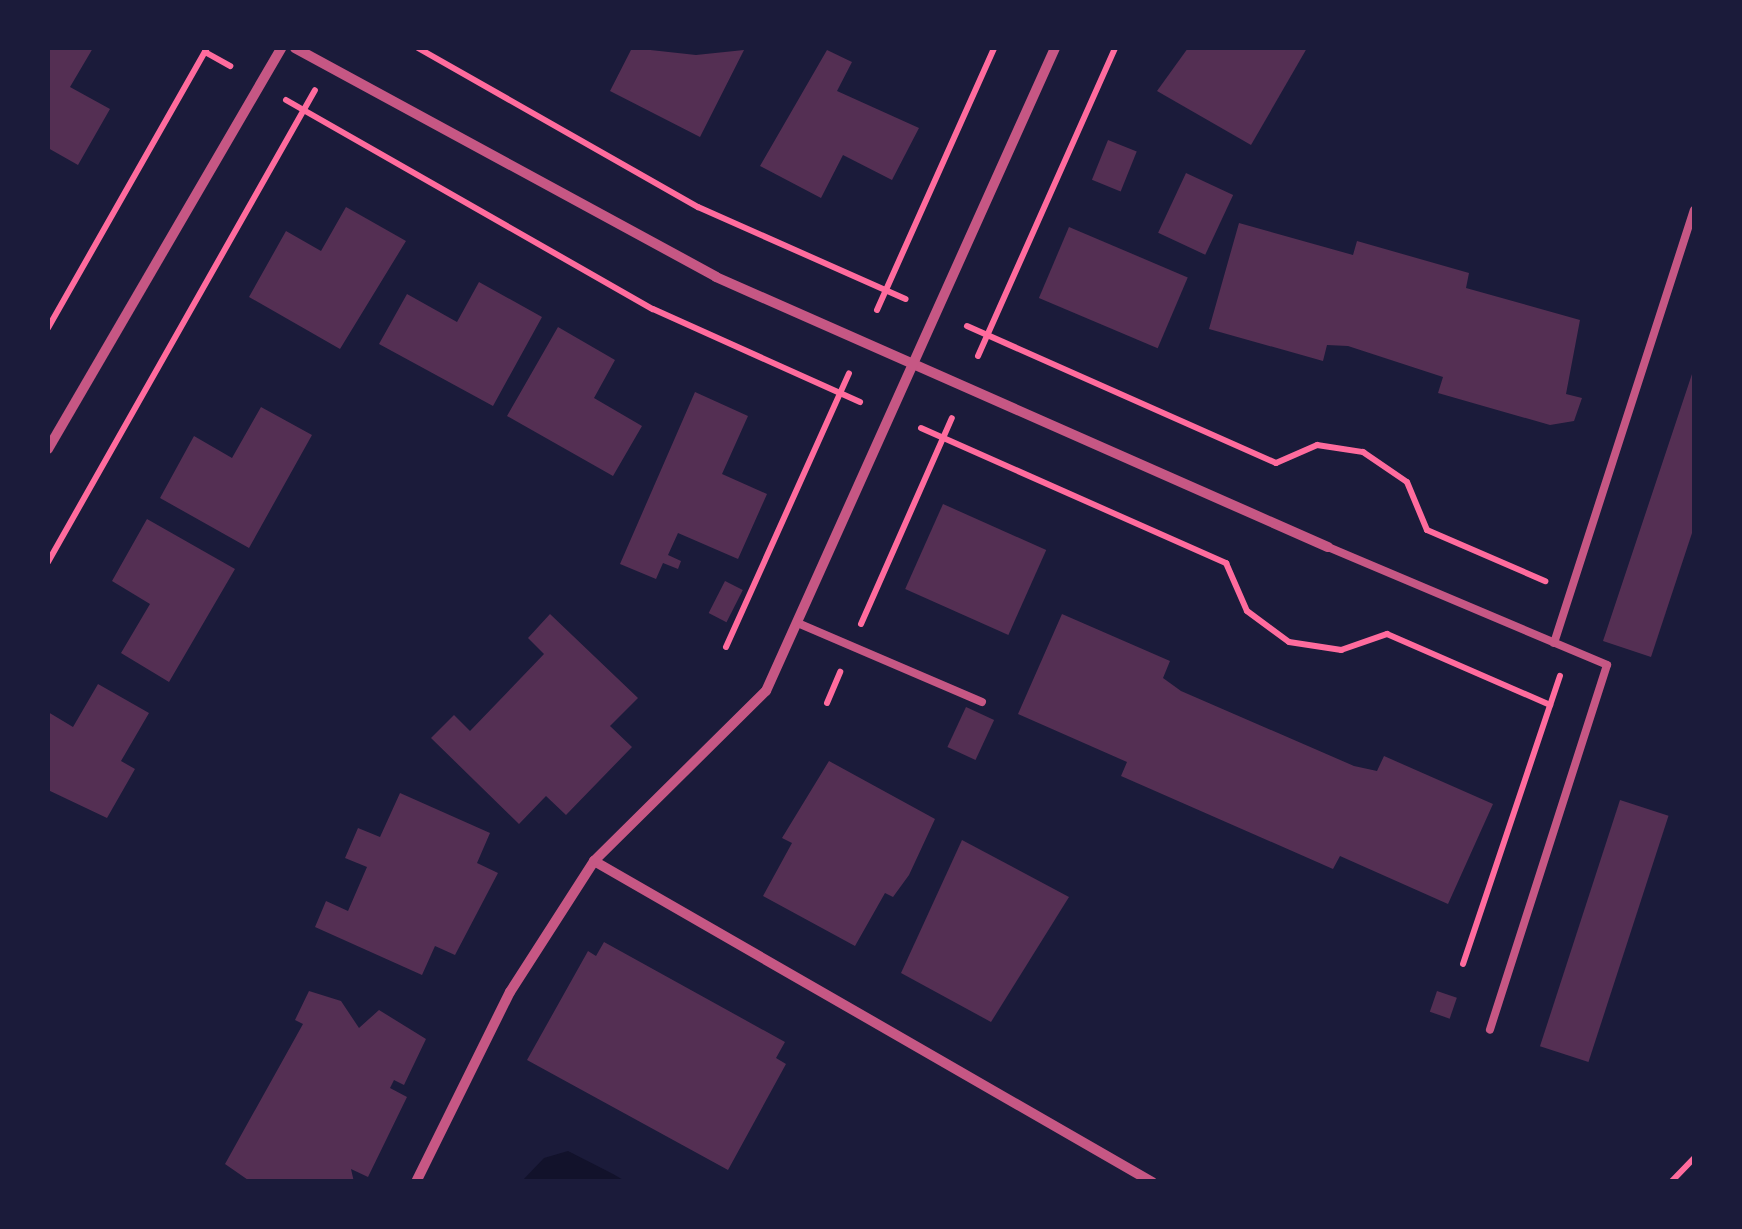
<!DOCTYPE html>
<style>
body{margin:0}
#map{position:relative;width:1742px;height:1229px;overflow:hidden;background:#1b1b3a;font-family:"Fira Sans Condensed",sans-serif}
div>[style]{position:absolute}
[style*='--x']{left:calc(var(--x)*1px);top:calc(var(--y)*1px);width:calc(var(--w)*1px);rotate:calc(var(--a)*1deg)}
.water>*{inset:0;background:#12122b}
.building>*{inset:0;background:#542f53;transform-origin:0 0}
.path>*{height:6px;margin:-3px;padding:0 3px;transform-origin:3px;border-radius:3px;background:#ff6b9d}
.service>*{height:8px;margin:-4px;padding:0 4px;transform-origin:4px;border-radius:4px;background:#c65784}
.minor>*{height:10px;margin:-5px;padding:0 5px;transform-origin:5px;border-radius:5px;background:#c65784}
span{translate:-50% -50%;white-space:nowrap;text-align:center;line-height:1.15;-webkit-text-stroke:10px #1b1b3a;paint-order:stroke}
.frame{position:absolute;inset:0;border:50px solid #1b1b3a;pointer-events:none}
</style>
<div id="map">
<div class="water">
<i style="clip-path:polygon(568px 1151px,613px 1174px,625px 1181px,522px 1181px,544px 1158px)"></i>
</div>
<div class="building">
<i style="clip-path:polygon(48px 48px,93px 48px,70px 87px,110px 109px,78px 165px,48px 148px)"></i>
<i style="clip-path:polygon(632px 48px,696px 55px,744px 50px,700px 137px,610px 91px)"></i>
<i style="clip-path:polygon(1188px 48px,1307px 48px,1251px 145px,1157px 91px)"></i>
<i style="clip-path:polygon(827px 50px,852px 62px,837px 91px,919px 128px,892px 180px,843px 155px,821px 198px,760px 166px)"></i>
<i style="left:1108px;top:140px;width:31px;height:43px;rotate:22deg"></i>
<i style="left:1186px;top:173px;width:52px;height:66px;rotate:25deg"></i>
<i style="clip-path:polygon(346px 207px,406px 241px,340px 349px,249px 297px,286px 231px,321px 251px)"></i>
<i style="clip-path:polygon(1239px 223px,1353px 255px,1357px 241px,1469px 273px,1466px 288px,1580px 320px,1566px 394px,1582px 398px,1574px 421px,1550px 425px,1438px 393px,1443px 377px,1348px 346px,1327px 345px,1323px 361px,1209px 329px)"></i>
<i style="left:1069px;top:227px;width:129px;height:77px;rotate:23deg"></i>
<i style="clip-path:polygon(479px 282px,542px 317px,493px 406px,379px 344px,407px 294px,457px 322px)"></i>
<i style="clip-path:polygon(558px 327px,615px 360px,594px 398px,642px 426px,613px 476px,507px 416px)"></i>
<i style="clip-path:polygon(1694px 368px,1694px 527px,1651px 657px,1603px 641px)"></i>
<i style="clip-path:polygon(695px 392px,748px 416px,722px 474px,767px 494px,738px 559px,678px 533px,668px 555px,681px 561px,678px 569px,663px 563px,656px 579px,620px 564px)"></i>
<i style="clip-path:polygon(261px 407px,312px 435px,249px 548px,160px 498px,194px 436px,232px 458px)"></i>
<i style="left:943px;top:504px;width:113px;height:93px;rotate:24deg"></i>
<i style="clip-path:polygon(147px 519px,235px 569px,169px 682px,121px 653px,150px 604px,112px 581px)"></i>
<i style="left:725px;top:581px;width:20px;height:36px;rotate:27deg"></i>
<i style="clip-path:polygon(550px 614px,638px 698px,610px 726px,632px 747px,566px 815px,546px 796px,519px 824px,431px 738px,454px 715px,470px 731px,544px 654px,528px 638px)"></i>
<i style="clip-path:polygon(1062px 614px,1170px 661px,1163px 678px,1181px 691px,1354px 766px,1377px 771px,1384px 756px,1493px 804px,1448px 904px,1340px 856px,1333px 869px,1121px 776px,1127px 762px,1018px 714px)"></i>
<i style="clip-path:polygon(98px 684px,149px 713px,121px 761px,135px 769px,107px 818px,48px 790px,48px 712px,73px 727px)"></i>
<i style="left:966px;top:707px;width:31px;height:44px;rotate:25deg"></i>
<i style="clip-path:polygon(829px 761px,935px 819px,909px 875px,893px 897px,885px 893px,855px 946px,763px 896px,792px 843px,782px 838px)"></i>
<i style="clip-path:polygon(400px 793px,490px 833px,477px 863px,498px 873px,455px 955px,435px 946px,422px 975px,315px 927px,326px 901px,348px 911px,367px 867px,345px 858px,358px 828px,380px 837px)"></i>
<i style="left:1620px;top:800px;width:51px;height:259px;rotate:18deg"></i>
<i style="clip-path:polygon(962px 840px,1069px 897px,991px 1022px,901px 973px)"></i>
<i style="clip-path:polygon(604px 942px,785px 1042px,776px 1058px,786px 1064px,728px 1170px,527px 1060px,588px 951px,596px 956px)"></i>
<i style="clip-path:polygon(309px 991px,341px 1001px,359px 1028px,379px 1010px,426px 1039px,404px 1085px,394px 1080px,390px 1088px,407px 1097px,368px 1177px,351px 1169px,354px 1182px,251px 1182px,225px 1164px,303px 1024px,295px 1020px)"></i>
<i style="left:1437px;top:991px;width:21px;height:22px;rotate:19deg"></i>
</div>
<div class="path">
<i style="--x:418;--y:48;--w:322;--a:29.6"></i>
<i style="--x:698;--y:207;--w:227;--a:23.9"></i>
<i style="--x:205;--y:52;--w:29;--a:29"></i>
<i style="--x:286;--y:100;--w:422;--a:29.7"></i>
<i style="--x:653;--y:309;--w:227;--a:24.2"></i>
<i style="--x:877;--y:310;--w:287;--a:-65.9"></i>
<i style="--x:967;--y:326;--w:338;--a:23.9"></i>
<i style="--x:1276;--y:463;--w:45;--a:-23.7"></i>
<i style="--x:1317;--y:445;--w:47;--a:8.7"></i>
<i style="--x:1363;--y:452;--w:53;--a:34.3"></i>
<i style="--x:1407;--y:482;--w:52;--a:67.4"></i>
<i style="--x:1427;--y:530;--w:129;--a:23.4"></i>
<i style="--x:48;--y:328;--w:322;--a:-60.4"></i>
<i style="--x:978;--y:356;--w:337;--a:-66"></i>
<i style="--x:921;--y:428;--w:334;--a:23.9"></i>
<i style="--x:1226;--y:563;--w:52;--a:66.4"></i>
<i style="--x:1247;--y:611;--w:52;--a:36.4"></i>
<i style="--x:1289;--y:642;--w:53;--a:8.7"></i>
<i style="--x:1341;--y:650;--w:49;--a:-19.2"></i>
<i style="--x:1387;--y:634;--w:178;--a:23.5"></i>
<i style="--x:48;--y:562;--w:542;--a:-60.5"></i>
<i style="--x:861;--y:624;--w:225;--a:-66.2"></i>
<i style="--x:726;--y:647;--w:300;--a:-65.8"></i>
<i style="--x:827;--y:703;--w:34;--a:-67"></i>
<i style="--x:1463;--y:964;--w:304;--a:-71.4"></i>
<i style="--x:1671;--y:1182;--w:33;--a:-46"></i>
</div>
<div class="service">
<i style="--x:1328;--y:547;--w:303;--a:22.9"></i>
<i style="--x:1607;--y:665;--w:383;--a:107.8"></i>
<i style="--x:800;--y:624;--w:198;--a:23.2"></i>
<i style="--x:1554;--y:643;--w:455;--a:-72.1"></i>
</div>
<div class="minor">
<i style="--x:295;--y:48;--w:479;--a:28.5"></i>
<i style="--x:716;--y:277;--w:669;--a:23.81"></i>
<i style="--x:48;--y:449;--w:464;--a:-59.8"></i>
<i style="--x:594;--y:861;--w:644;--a:29.91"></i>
<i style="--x:416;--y:1182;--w:212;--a:-63.7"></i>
<i style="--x:510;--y:992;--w:156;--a:-57.3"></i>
<i style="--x:594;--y:861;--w:242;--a:-44.7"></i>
<i style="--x:766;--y:691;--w:705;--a:-65.8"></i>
</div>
<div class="frame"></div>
</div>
